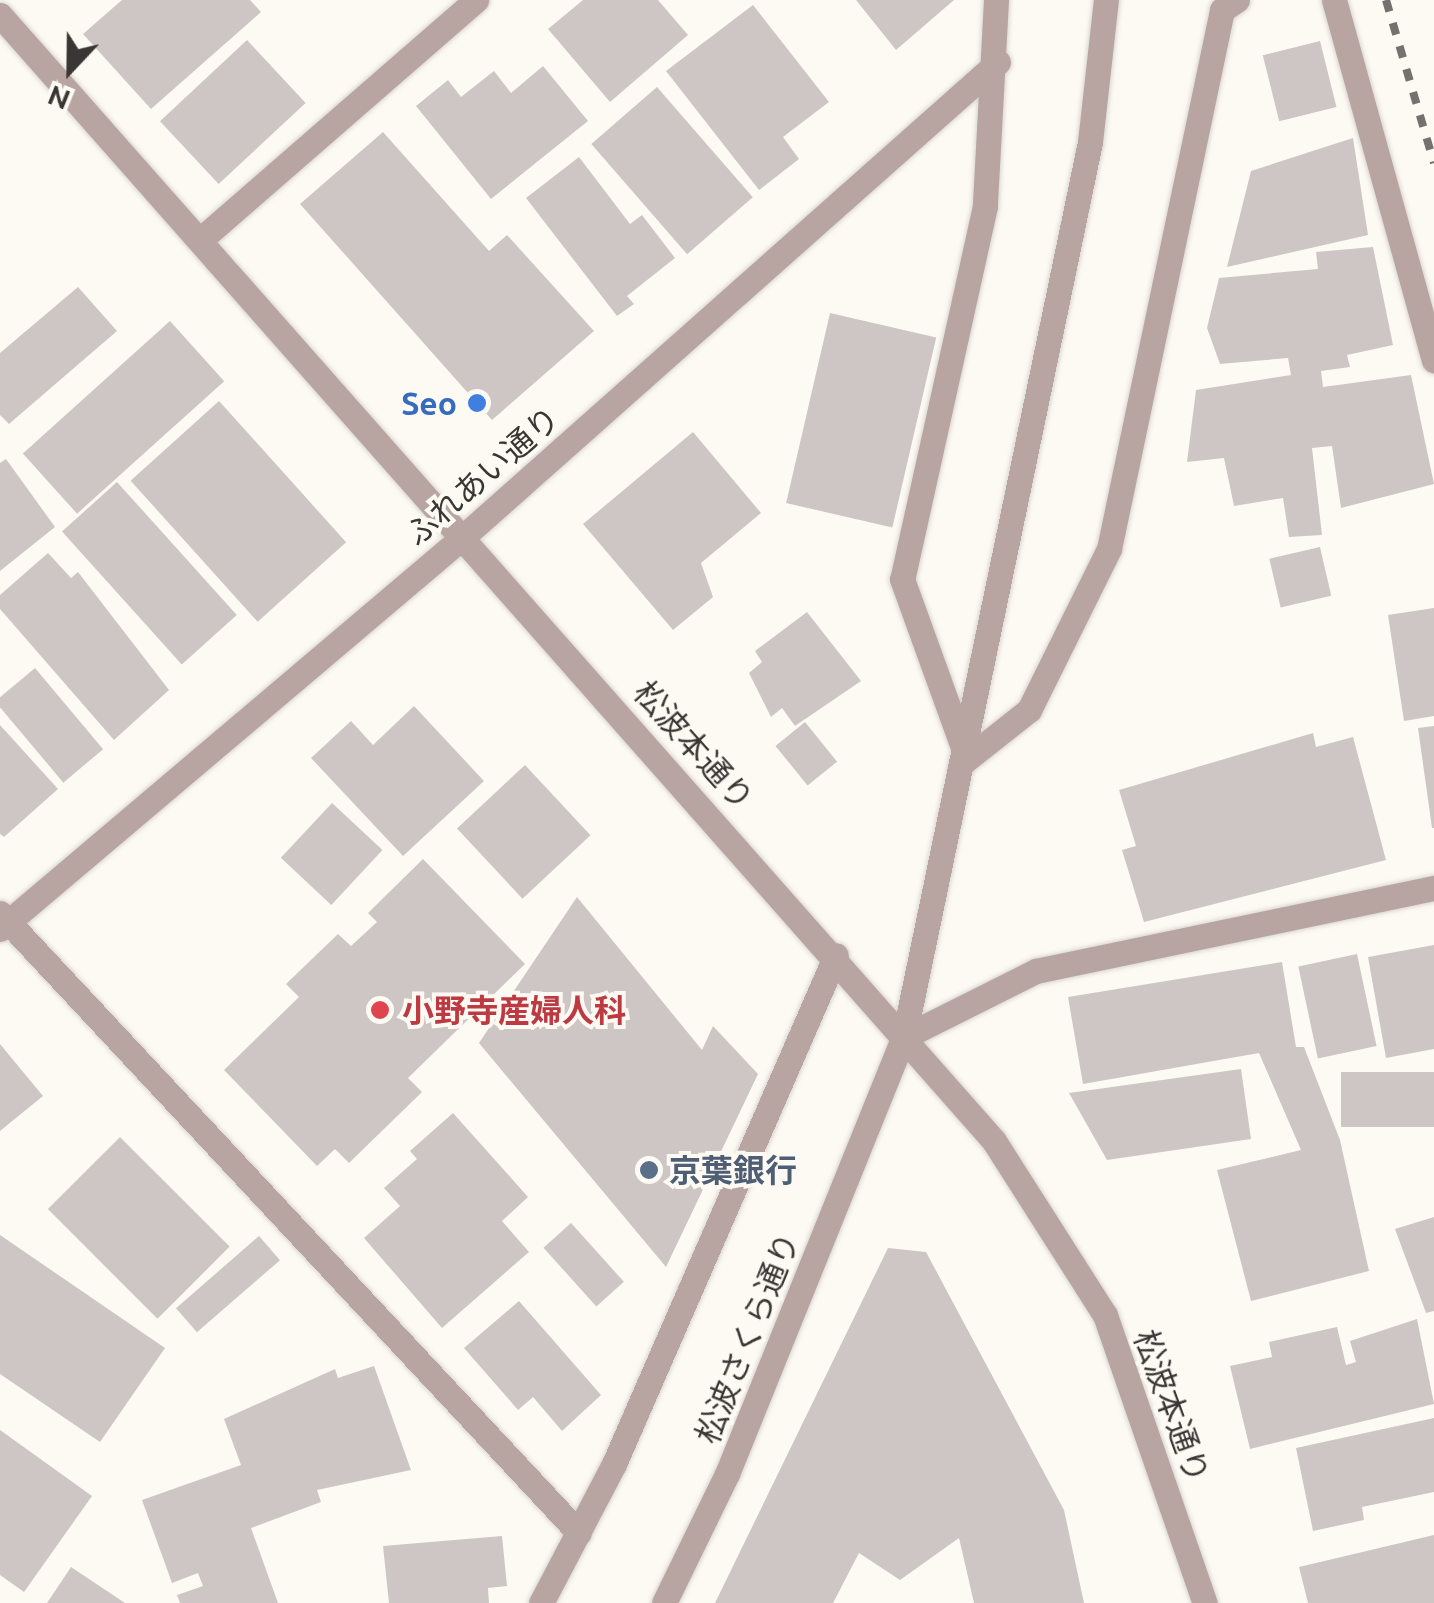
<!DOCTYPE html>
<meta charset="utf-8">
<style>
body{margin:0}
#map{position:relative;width:1434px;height:1603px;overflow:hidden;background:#fdfaf4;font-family:Ubuntu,"Noto Sans JP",sans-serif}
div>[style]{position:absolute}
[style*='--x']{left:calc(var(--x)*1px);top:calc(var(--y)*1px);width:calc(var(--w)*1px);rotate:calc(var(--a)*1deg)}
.building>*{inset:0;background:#cdc6c4;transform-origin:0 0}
.roads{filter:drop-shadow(0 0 2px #dad7d1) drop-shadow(0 0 2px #dad7d1)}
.minor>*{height:25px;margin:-12.5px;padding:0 12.5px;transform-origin:12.5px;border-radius:12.5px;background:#b8a5a2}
.tertiary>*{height:25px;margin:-12.5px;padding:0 12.5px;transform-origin:12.5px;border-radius:12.5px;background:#b8a5a2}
.rail>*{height:8px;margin-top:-4px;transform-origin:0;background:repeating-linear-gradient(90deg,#74726e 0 12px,transparent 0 24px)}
.dots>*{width:28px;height:28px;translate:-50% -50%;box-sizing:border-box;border:5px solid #fdfaf4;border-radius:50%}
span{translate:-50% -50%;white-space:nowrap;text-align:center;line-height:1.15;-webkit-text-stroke:8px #fdfaf4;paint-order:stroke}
.shop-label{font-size:32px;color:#366cbe;font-weight:700}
.right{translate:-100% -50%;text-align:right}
.street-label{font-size:32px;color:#383734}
.health-label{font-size:32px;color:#be3a42;font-weight:700}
.left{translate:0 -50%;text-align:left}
.service-label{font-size:32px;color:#4e5e75;font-weight:700}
.north{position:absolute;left:20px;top:20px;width:100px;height:100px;-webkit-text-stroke:8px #fdfaf4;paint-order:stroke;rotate:202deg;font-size:28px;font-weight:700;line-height:40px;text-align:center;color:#383734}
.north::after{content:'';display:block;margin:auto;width:35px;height:45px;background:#383734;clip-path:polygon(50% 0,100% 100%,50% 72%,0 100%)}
</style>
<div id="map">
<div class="building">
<i style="clip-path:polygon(122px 0,250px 0,261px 12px,151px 109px,83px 34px)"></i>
<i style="clip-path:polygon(583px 0,658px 0,688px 35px,610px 102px,548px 29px)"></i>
<i style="clip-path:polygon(856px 0,954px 0,896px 50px)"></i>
<i style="clip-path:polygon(753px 5px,829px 102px,783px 137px,799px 159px,759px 190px,666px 71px)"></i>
<i style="left:247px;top:40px;width:86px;height:119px;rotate:47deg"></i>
<i style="left:1320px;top:41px;width:68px;height:59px;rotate:76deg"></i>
<i style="clip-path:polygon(543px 66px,588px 121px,491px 199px,416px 106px,448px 80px,461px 97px,494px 71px,511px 93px)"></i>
<i style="left:657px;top:87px;width:146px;height:87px;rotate:49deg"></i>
<i style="clip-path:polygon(383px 132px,489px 251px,507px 235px,594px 331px,492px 420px,300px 204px)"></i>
<i style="clip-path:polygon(1353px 138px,1368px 235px,1227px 267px,1251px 171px)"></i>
<i style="clip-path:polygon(579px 157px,630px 224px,642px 215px,675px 258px,627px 296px,634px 304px,617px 316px,526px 198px)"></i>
<i style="clip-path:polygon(1373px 247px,1393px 345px,1347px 355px,1350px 367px,1321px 371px,1323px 387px,1411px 375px,1434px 484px,1341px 508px,1332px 446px,1312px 448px,1322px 535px,1289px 537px,1283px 498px,1234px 506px,1224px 458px,1187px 462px,1196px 390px,1291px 375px,1288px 358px,1220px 364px,1207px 328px,1219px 278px,1318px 269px,1316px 252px)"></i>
<i style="clip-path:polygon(78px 287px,117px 331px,9px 424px,0 415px,0 353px)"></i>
<i style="left:830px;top:313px;width:109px;height:195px;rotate:13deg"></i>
<i style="left:170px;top:321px;width:81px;height:198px;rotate:48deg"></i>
<i style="left:219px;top:401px;width:190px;height:119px;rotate:48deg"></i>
<i style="clip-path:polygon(693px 432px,761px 513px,701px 563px,713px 597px,673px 630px,583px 524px)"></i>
<i style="clip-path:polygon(6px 459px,55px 527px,0 571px,0 463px)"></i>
<i style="left:117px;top:482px;width:179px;height:74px;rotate:48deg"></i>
<i style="left:1320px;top:547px;width:50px;height:52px;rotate:77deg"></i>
<i style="clip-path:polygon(48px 553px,71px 578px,78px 572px,169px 690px,114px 740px,0 609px,0 595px)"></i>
<i style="clip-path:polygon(1434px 608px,1434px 716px,1404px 721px,1388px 615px)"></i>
<i style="clip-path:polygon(807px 612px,861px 681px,795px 726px,782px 708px,771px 717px,749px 673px,762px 662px,755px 651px)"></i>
<i style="left:35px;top:668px;width:106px;height:52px;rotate:50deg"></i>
<i style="clip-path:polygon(414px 706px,484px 781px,403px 856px,311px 758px,351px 721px,373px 745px)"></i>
<i style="left:805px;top:722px;width:51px;height:38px;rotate:51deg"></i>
<i style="clip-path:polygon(0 725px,58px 789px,4px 837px,0 834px)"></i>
<i style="clip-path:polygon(1434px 726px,1434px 828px,1432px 828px,1418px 728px)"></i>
<i style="clip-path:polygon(1313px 733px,1316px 747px,1353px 737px,1386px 860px,1144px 922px,1122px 850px,1136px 846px,1119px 790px)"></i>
<i style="left:525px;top:765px;width:96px;height:93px;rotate:47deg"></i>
<i style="left:332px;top:803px;width:69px;height:75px;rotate:43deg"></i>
<i style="clip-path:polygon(423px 859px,525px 964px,408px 1078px,422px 1092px,349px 1163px,335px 1149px,317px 1166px,224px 1070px,299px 997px,286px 984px,338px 934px,351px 946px,377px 922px,368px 913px)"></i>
<i style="clip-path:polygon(577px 897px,702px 1050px,713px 1026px,758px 1074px,666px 1267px,479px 1043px)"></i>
<i style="clip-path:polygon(1434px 945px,1434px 1049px,1386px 1058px,1368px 957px)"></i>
<i style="left:1357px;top:954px;width:94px;height:60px;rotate:78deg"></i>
<i style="clip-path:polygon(1282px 962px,1296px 1047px,1304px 1047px,1340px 1140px,1369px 1271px,1251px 1301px,1217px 1170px,1301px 1150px,1259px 1053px,1083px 1084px,1068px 997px)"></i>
<i style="clip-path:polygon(0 1044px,43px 1096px,0 1131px)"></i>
<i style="clip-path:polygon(1241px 1069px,1251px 1139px,1107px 1160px,1069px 1093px)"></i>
<i style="left:1434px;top:1072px;width:55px;height:93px;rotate:90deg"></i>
<i style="clip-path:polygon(453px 1113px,528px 1197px,502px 1221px,529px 1252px,442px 1328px,364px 1238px,400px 1206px,384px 1188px,417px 1159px,410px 1151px)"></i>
<i style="left:120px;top:1137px;width:155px;height:102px;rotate:45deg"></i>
<i style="clip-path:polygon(1434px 1217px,1434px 1311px,1426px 1313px,1395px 1229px)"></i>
<i style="left:571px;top:1223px;width:79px;height:37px;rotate:48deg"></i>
<i style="clip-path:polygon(0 1235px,165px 1348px,100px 1442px,0 1374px)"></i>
<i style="left:259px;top:1236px;width:32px;height:110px;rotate:49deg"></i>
<i style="clip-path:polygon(888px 1248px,926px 1252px,1064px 1510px,1084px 1603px,974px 1603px,959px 1538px,900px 1580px,859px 1553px,833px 1603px,715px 1603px)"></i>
<i style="clip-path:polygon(519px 1301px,601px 1395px,562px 1431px,533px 1397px,518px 1410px,464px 1348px)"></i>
<i style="clip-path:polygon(1417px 1319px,1434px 1404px,1250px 1449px,1230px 1366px,1272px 1357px,1269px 1342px,1337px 1327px,1346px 1365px,1356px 1362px,1350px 1341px)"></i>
<i style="clip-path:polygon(374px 1366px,411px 1470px,317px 1490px,321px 1502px,251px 1528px,278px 1603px,180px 1603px,177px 1595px,203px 1586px,198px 1573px,172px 1583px,142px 1500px,241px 1465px,224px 1419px,335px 1369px,338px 1378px)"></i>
<i style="clip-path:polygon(1434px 1418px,1434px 1492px,1362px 1507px,1364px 1520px,1313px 1531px,1296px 1448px)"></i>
<i style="clip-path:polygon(0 1430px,92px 1496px,24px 1592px,0 1575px)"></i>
<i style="clip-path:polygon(1434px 1535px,1434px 1603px,1308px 1603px,1299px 1567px)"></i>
<i style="clip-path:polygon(502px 1536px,507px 1586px,488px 1588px,489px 1603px,389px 1603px,383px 1546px)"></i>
<i style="clip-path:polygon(71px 1567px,125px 1603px,47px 1603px)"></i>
</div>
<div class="roads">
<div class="minor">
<i style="--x:996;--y:0;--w:206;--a:93.1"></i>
<i style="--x:985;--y:206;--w:382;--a:102.5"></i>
<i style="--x:902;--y:579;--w:191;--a:70.1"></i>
<i style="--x:967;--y:759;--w:79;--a:-38.3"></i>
<i style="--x:1029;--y:710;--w:180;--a:-63.6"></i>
<i style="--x:1109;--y:549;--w:551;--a:-78.16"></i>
<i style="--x:1222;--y:10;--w:18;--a:-34"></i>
<i style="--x:1334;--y:0;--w:374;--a:74.5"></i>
<i style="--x:200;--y:240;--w:366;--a:-41"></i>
<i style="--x:0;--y:913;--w:848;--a:46.96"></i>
<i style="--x:904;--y:1037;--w:148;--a:-26.6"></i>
<i style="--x:1036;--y:971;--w:407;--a:-11.8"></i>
<i style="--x:541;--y:1603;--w:157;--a:-62.3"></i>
<i style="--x:614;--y:1464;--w:555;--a:-66.44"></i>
</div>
<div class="tertiary">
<i style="--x:0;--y:15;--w:1502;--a:48.56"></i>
<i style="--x:994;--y:1141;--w:206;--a:57.5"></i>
<i style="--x:1105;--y:1315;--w:305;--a:70.9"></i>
<i style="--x:0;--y:929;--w:608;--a:-40.26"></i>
<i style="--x:464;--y:536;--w:714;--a:-41.59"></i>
<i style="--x:664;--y:1603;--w:144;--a:-64"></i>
<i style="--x:727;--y:1474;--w:471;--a:-68"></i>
<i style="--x:904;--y:1037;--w:914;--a:-78.26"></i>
<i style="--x:1090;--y:142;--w:143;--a:-83.6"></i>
</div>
</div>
<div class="rail">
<i style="--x:1386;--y:0;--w:170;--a:73.6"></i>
</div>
<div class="dots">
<i style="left:477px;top:403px;background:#3f7fe0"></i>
<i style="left:380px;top:1010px;background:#e0444e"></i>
<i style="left:649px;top:1170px;background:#5c6f8a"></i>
</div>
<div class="shop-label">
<span class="right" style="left:457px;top:403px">Seo</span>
</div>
<div class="street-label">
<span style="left:482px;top:476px;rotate:-41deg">ふれあい通り</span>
<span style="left:694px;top:745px;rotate:48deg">松波本通り</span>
<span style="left:747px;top:1338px;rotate:-68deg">松波さくら通り</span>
<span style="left:1172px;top:1406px;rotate:70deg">松波本通り</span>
</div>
<div class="health-label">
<span class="left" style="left:402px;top:1010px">小野寺産婦人科</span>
</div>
<div class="service-label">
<span class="left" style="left:669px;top:1170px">京葉銀行</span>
</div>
<div class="north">N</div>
</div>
